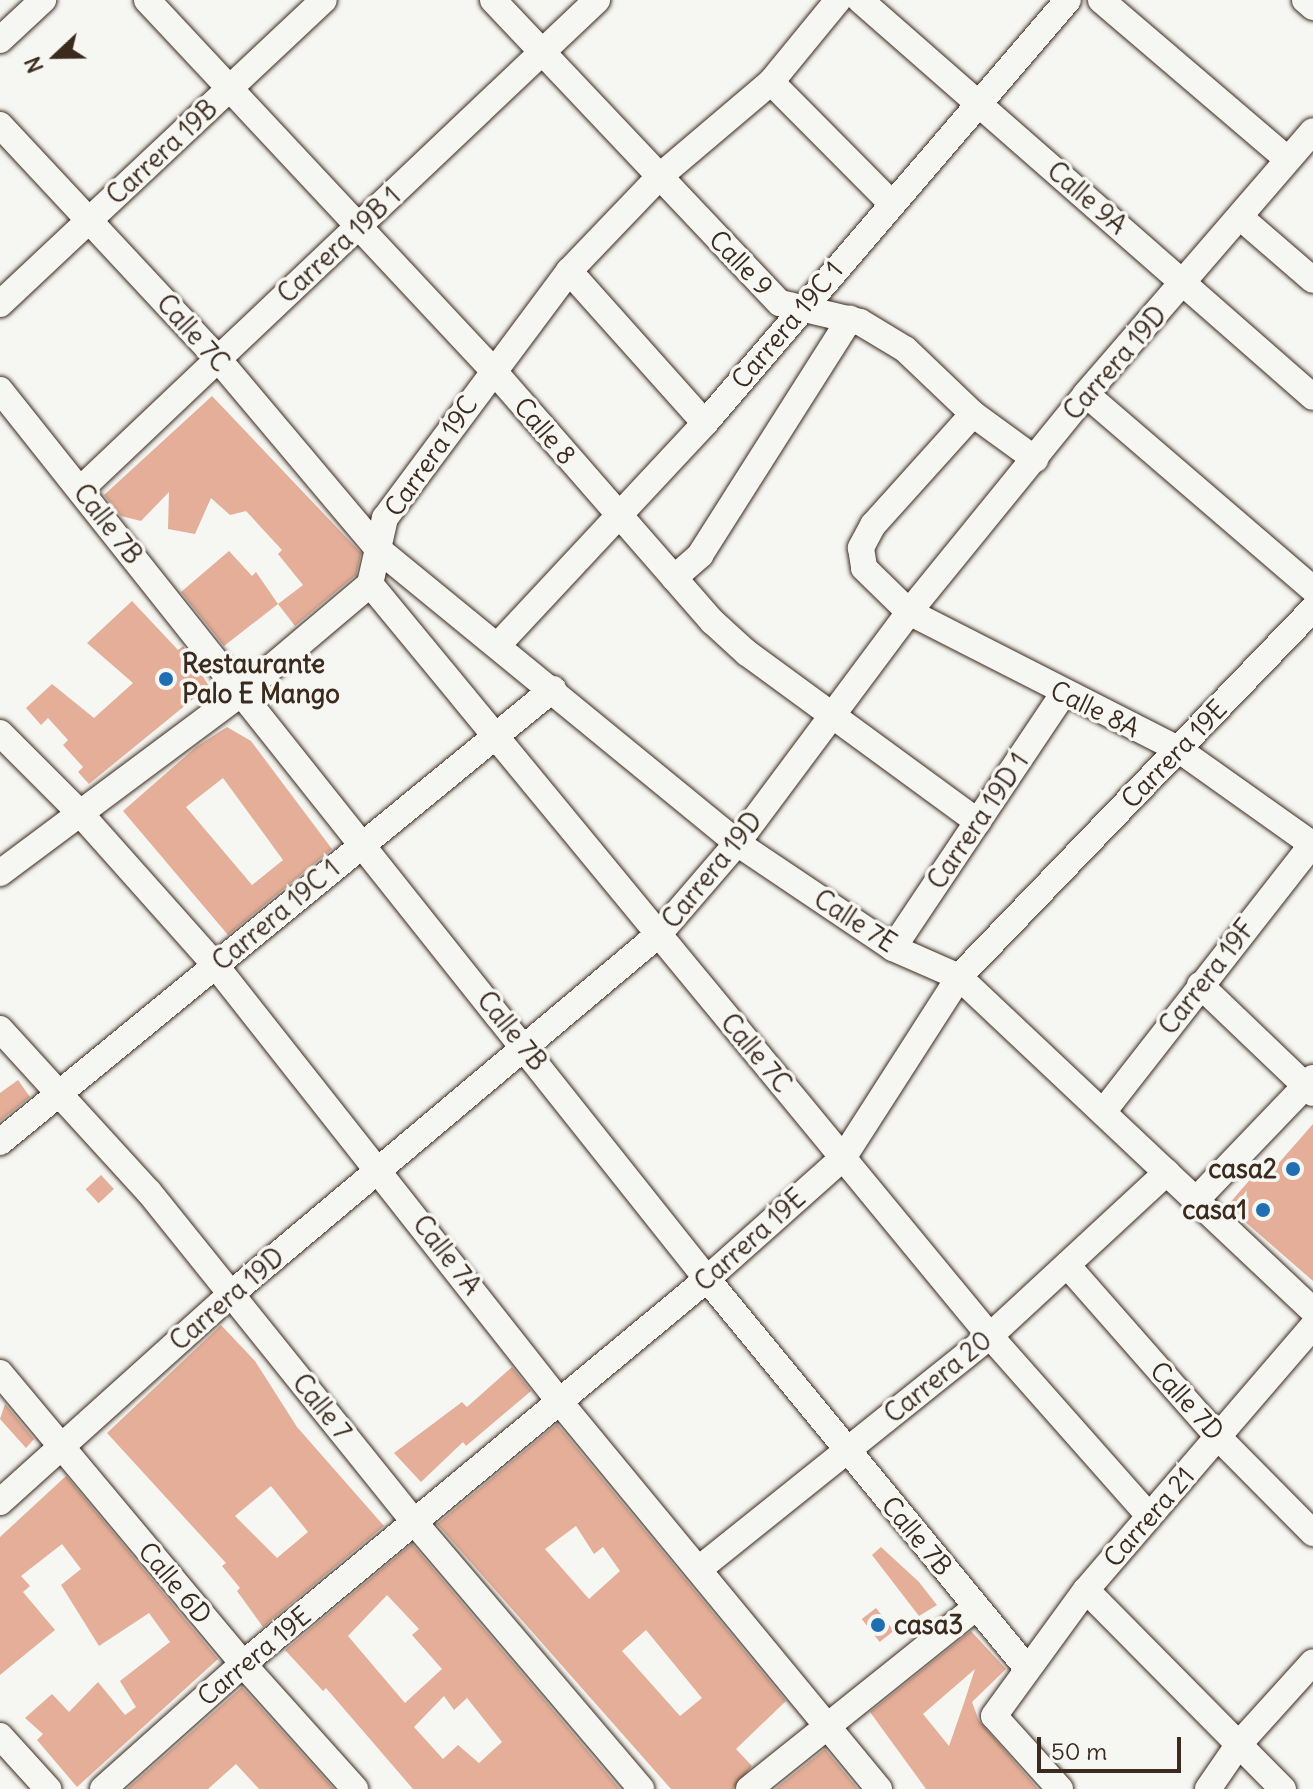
<!DOCTYPE html>
<style>
body{margin:0}
#map{position:relative;width:1313px;height:1789px;overflow:hidden;background:#f6f6f2;font-family:Delius,sans-serif}
div>[style]{position:absolute}
[style*='--x']{left:calc(var(--x)*1px);top:calc(var(--y)*1px);width:calc(var(--w)*1px);rotate:calc(var(--a)*1deg)}
.building>*{inset:0;background:#e4ae98;transform-origin:0 0}
.roads{filter:drop-shadow(0 0 2px #3b2a1e) drop-shadow(0 0 2px #3b2a1e)}
.minor>*{height:26px;margin:-13px;padding:0 13px;transform-origin:13px;border-radius:13px;background:#f6f6f2}
.dots>*{width:22px;height:22px;translate:-50% -50%;box-sizing:border-box;border:4px solid #f6f6f2;border-radius:50%}
span{translate:-50% -50%;white-space:nowrap;text-align:center;line-height:1.15;-webkit-text-stroke:7px #f6f6f2;paint-order:stroke}
.street-label{font-size:26px;color:#3b2a1e}
.poi-label{font-size:26px;color:#3b2a1e;font-weight:700}
.left{translate:0 -50%;text-align:left}
.right{translate:-100% -50%;text-align:right}
.north{position:absolute;left:16px;top:16px;width:80px;height:80px;-webkit-text-stroke:6px #f6f6f2;paint-order:stroke;rotate:248deg;font-size:22px;font-weight:700;line-height:32px;text-align:center;color:#3b2a1e}
.north::after{content:'';display:block;margin:auto;width:28px;height:36px;background:#3b2a1e;clip-path:polygon(50% 0,100% 100%,50% 72%,0 100%)}
.scale{position:absolute;left:1037px;top:1737px;width:144px;height:36px;box-sizing:border-box;border:4px solid #3b2a1e;border-top:0;padding-left:10px;font-size:24px;line-height:28px;white-space:nowrap;color:#3b2a1e;-webkit-text-stroke:6px #f6f6f2;paint-order:stroke}
</style>
<div id="map">
<div class="building">
<i style="clip-path:polygon(212px 396px,361px 553px,356px 575px,295px 626px,278px 604px,303px 585px,278px 554px,282px 550px,246px 511px,230px 515px,211px 498px,195px 534px,168px 529px,169px 492px,141px 521px,121px 516px,104px 495px)"></i>
<i style="clip-path:polygon(229px 551px,252px 576px,256px 572px,278px 604px,224px 646px,181px 592px)"></i>
<i style="clip-path:polygon(132px 601px,178px 650px,183px 646px,209px 686px,89px 784px,78px 772px,83px 767px,63px 745px,68px 740px,48px 718px,41px 725px,26px 708px,52px 684px,94px 718px,133px 683px,87px 643px)"></i>
<i style="clip-path:polygon(evenodd,227px 727px,251px 741px,332px 849px,228px 935px,123px 811px,196px 747px,227px 727px,223px 778px,283px 860px,252px 885px,186px 807px,223px 778px)"></i>
<i style="clip-path:polygon(18px 1080px,30px 1097px,0 1121px,0 1093px)"></i>
<i style="clip-path:polygon(1313px 1124px,1313px 1281px,1227px 1206px,1254px 1175px,1262px 1182px)"></i>
<i style="left:101px;top:1175px;width:19px;height:21px;rotate:47deg"></i>
<i style="clip-path:polygon(evenodd,221px 1325px,255px 1361px,297px 1427px,384px 1526px,263px 1627px,237px 1591px,240px 1588px,222px 1566px,226px 1563px,107px 1433px,221px 1325px,271px 1486px,308px 1532px,277px 1558px,235px 1516px,271px 1486px)"></i>
<i style="clip-path:polygon(512px 1367px,531px 1391px,466px 1446px,463px 1442px,421px 1482px,394px 1453px,462px 1402px,467px 1407px)"></i>
<i style="clip-path:polygon(5px 1404px,34px 1439px,26px 1448px,0 1419px)"></i>
<i style="clip-path:polygon(evenodd,557px 1424px,786px 1701px,736px 1749px,752px 1766px,733px 1789px,671px 1789px,437px 1524px,557px 1424px,576px 1526px,594px 1554px,603px 1547px,620px 1571px,589px 1599px,545px 1549px,576px 1526px,557px 1424px,646px 1630px,702px 1698px,680px 1716px,622px 1651px,646px 1630px)"></i>
<i style="clip-path:polygon(66px 1476px,218px 1659px,77px 1787px,37px 1740px,43px 1734px,25px 1718px,52px 1694px,69px 1712px,98px 1682px,125px 1715px,136px 1707px,120px 1681px,170px 1642px,149px 1613px,99px 1646px,61px 1585px,81px 1569px,62px 1544px,21px 1576px,30px 1586px,23px 1592px,55px 1630px,0 1675px,0 1537px)"></i>
<i style="clip-path:polygon(evenodd,412px 1544px,620px 1789px,413px 1789px,326px 1688px,323px 1691px,285px 1650px,412px 1544px,387px 1595px,419px 1629px,412px 1635px,442px 1669px,405px 1703px,348px 1636px,387px 1595px,412px 1544px,444px 1696px,454px 1710px,467px 1698px,502px 1742px,479px 1763px,458px 1745px,443px 1759px,414px 1727px,444px 1696px)"></i>
<i style="clip-path:polygon(881px 1547px,919px 1582px,937px 1605px,919px 1616px,872px 1555px)"></i>
<i style="left:876px;top:1608px;width:29px;height:18px;rotate:52deg"></i>
<i style="clip-path:polygon(evenodd,971px 1631px,1006px 1669px,972px 1702px,979px 1721px,1038px 1789px,926px 1789px,870px 1712px,971px 1631px,975px 1669px,964px 1703px,949px 1746px,923px 1714px,975px 1669px)"></i>
<i style="clip-path:polygon(242px 1687px,334px 1789px,259px 1789px,236px 1764px,208px 1789px,127px 1789px)"></i>
<i style="clip-path:polygon(825px 1749px,858px 1789px,775px 1789px)"></i>
</div>
<div class="roads">
<div class="minor">
<i style="--x:147;--y:0;--w:505;--a:46.93"></i>
<i style="--x:492;--y:369;--w:336;--a:48.9"></i>
<i style="--x:713;--y:622;--w:46;--a:42.4"></i>
<i style="--x:747;--y:653;--w:286;--a:36.2"></i>
<i style="--x:493;--y:0;--w:417;--a:46.6"></i>
<i style="--x:780;--y:303;--w:82;--a:13.4"></i>
<i style="--x:860;--y:322;--w:52;--a:31"></i>
<i style="--x:905;--y:349;--w:94;--a:43.7"></i>
<i style="--x:973;--y:414;--w:77;--a:36"></i>
<i style="--x:860;--y:0;--w:602;--a:41.23"></i>
<i style="--x:1101;--y:0;--w:243;--a:40.5"></i>
<i style="--x:1305;--y:0;--w:11;--a:41"></i>
<i style="--x:0;--y:40;--w:59;--a:-42.9"></i>
<i style="--x:771;--y:82;--w:170;--a:45.2"></i>
<i style="--x:0;--y:125;--w:320;--a:47"></i>
<i style="--x:218;--y:359;--w:248;--a:49.9"></i>
<i style="--x:378;--y:549;--w:464;--a:39.3"></i>
<i style="--x:737;--y:843;--w:188;--a:33.9"></i>
<i style="--x:893;--y:948;--w:72;--a:23.7"></i>
<i style="--x:959;--y:977;--w:487;--a:43.3"></i>
<i style="--x:1240;--y:217;--w:96;--a:40.8"></i>
<i style="--x:569;--y:271;--w:204;--a:48.2"></i>
<i style="--x:0;--y:304;--w:444;--a:-43.2"></i>
<i style="--x:0;--y:390;--w:1136;--a:51.51"></i>
<i style="--x:707;--y:1279;--w:504;--a:50.56"></i>
<i style="--x:1086;--y:394;--w:299;--a:40.7"></i>
<i style="--x:973;--y:414;--w:149;--a:132"></i>
<i style="--x:873;--y:525;--w:26;--a:118"></i>
<i style="--x:861;--y:548;--w:20;--a:81"></i>
<i style="--x:864;--y:568;--w:63;--a:44.4"></i>
<i style="--x:909;--y:612;--w:302;--a:27"></i>
<i style="--x:1178;--y:749;--w:166;--a:35.4"></i>
<i style="--x:81;--y:489;--w:711;--a:-43.46"></i>
<i style="--x:674;--y:578;--w:35;--a:-41"></i>
<i style="--x:700;--y:555;--w:280;--a:-57.6"></i>
<i style="--x:370;--y:584;--w:975;--a:50.5"></i>
<i style="--x:990;--y:1336;--w:240;--a:48.5"></i>
<i style="--x:499;--y:644;--w:302;--a:-47"></i>
<i style="--x:705;--y:423;--w:557;--a:-49.37"></i>
<i style="--x:0;--y:733;--w:112;--a:45"></i>
<i style="--x:79;--y:812;--w:206;--a:48.3"></i>
<i style="--x:216;--y:966;--w:554;--a:51.74"></i>
<i style="--x:559;--y:1401;--w:503;--a:50.49"></i>
<i style="--x:0;--y:873;--w:299;--a:-36.7"></i>
<i style="--x:240;--y:694;--w:170;--a:-40.2"></i>
<i style="--x:370;--y:584;--w:68;--a:-77.2"></i>
<i style="--x:385;--y:518;--w:308;--a:-53.3"></i>
<i style="--x:569;--y:271;--w:130;--a:-46.2"></i>
<i style="--x:659;--y:177;--w:147;--a:-40.3"></i>
<i style="--x:771;--y:82;--w:106;--a:-50.7"></i>
<i style="--x:893;--y:948;--w:306;--a:-56.2"></i>
<i style="--x:1200;--y:985;--w:156;--a:43.7"></i>
<i style="--x:0;--y:1029;--w:221;--a:47.6"></i>
<i style="--x:149;--y:1192;--w:425;--a:51.2"></i>
<i style="--x:415;--y:1523;--w:349;--a:49.6"></i>
<i style="--x:1103;--y:1112;--w:341;--a:-52"></i>
<i style="--x:0;--y:1142;--w:715;--a:-39.32"></i>
<i style="--x:1196;--y:1200;--w:169;--a:-46.2"></i>
<i style="--x:1067;--y:1265;--w:229;--a:48.7"></i>
<i style="--x:1218;--y:1437;--w:135;--a:45.3"></i>
<i style="--x:0;--y:1373;--w:379;--a:50.1"></i>
<i style="--x:243;--y:1664;--w:168;--a:48.1"></i>
<i style="--x:0;--y:1502;--w:311;--a:-42"></i>
<i style="--x:231;--y:1294;--w:558;--a:-40.06"></i>
<i style="--x:658;--y:935;--w:121;--a:-49.3"></i>
<i style="--x:737;--y:843;--w:288;--a:-53.3"></i>
<i style="--x:909;--y:612;--w:281;--a:-50.9"></i>
<i style="--x:1086;--y:394;--w:347;--a:-49.2"></i>
<i style="--x:699;--y:1569;--w:373;--a:-38.7"></i>
<i style="--x:990;--y:1336;--w:241;--a:-42.8"></i>
<i style="--x:1086;--y:1590;--w:280;--a:45.3"></i>
<i style="--x:0;--y:1736;--w:72;--a:47.8"></i>
<i style="--x:103;--y:1789;--w:188;--a:-41.8"></i>
<i style="--x:243;--y:1664;--w:603;--a:-39.68"></i>
<i style="--x:707;--y:1279;--w:182;--a:-41.7"></i>
<i style="--x:843;--y:1158;--w:215;--a:-57.3"></i>
<i style="--x:959;--y:977;--w:511;--a:-46.11"></i>
<i style="--x:749;--y:1789;--w:291;--a:-38.7"></i>
<i style="--x:1060;--y:1789;--w:98;--a:-132.1"></i>
<i style="--x:994;--y:1716;--w:156;--a:-53.9"></i>
<i style="--x:1086;--y:1590;--w:348;--a:-49.3"></i>
<i style="--x:1208;--y:1789;--w:55;--a:-55.4"></i>
<i style="--x:1239;--y:1744;--w:110;--a:-47.9"></i>
</div>
</div>
<div class="dots">
<i style="left:166px;top:679px;background:#1f6fb2"></i>
<i style="left:1293px;top:1169px;background:#1f6fb2"></i>
<i style="left:1263px;top:1210px;background:#1f6fb2"></i>
<i style="left:878px;top:1625px;background:#1f6fb2"></i>
</div>
<div class="street-label">
<span style="left:162px;top:152px;rotate:-43deg">Carrera 19B</span>
<span style="left:1087px;top:198px;rotate:41deg">Calle 9A</span>
<span style="left:339px;top:245px;rotate:-43deg">Carrera 19B 1</span>
<span style="left:741px;top:263px;rotate:46deg">Calle 9</span>
<span style="left:787px;top:325px;rotate:-50deg">Carrera 19C 1</span>
<span style="left:193px;top:333px;rotate:48deg">Calle 7C</span>
<span style="left:1115px;top:363px;rotate:-49deg">Carrera 19D</span>
<span style="left:545px;top:431px;rotate:49deg">Calle 8</span>
<span style="left:431px;top:456px;rotate:-55deg">Carrera 19C</span>
<span style="left:108px;top:524px;rotate:52deg">Calle 7B</span>
<span style="left:1095px;top:709px;rotate:26deg">Calle 8A</span>
<span style="left:1174px;top:754px;rotate:-46deg">Carrera 19E</span>
<span style="left:978px;top:821px;rotate:-56deg">Carrera 19D 1</span>
<span style="left:712px;top:870px;rotate:-51deg">Carrera 19D</span>
<span style="left:276px;top:915px;rotate:-40deg">Carrera 19C 1</span>
<span style="left:855px;top:921px;rotate:33deg">Calle 7E</span>
<span style="left:1207px;top:977px;rotate:-52deg">Carrera 19F</span>
<span style="left:512px;top:1031px;rotate:51deg">Calle 7B</span>
<span style="left:756px;top:1053px;rotate:50deg">Calle 7C</span>
<span style="left:750px;top:1240px;rotate:-42deg">Carrera 19E</span>
<span style="left:447px;top:1255px;rotate:52deg">Calle 7A</span>
<span style="left:227px;top:1299px;rotate:-41deg">Carrera 19D</span>
<span style="left:938px;top:1377px;rotate:-39deg">Carrera 20</span>
<span style="left:1187px;top:1401px;rotate:48deg">Calle 7D</span>
<span style="left:322px;top:1407px;rotate:51deg">Calle 7</span>
<span style="left:1149px;top:1517px;rotate:-49deg">Carrera 21</span>
<span style="left:917px;top:1536px;rotate:50deg">Calle 7B</span>
<span style="left:175px;top:1583px;rotate:50deg">Calle 6D</span>
<span style="left:254px;top:1656px;rotate:-40deg">Carrera 19E</span>
</div>
<div class="poi-label">
<span class="left" style="left:182px;top:679px">Restaurante<br>Palo E Mango</span>
<span class="right" style="left:1277px;top:1169px">casa2</span>
<span class="right" style="left:1247px;top:1210px">casa1</span>
<span class="left" style="left:894px;top:1625px">casa3</span>
</div>
<div class="north">N</div>
<div class="scale">50 m</div>
</div>
